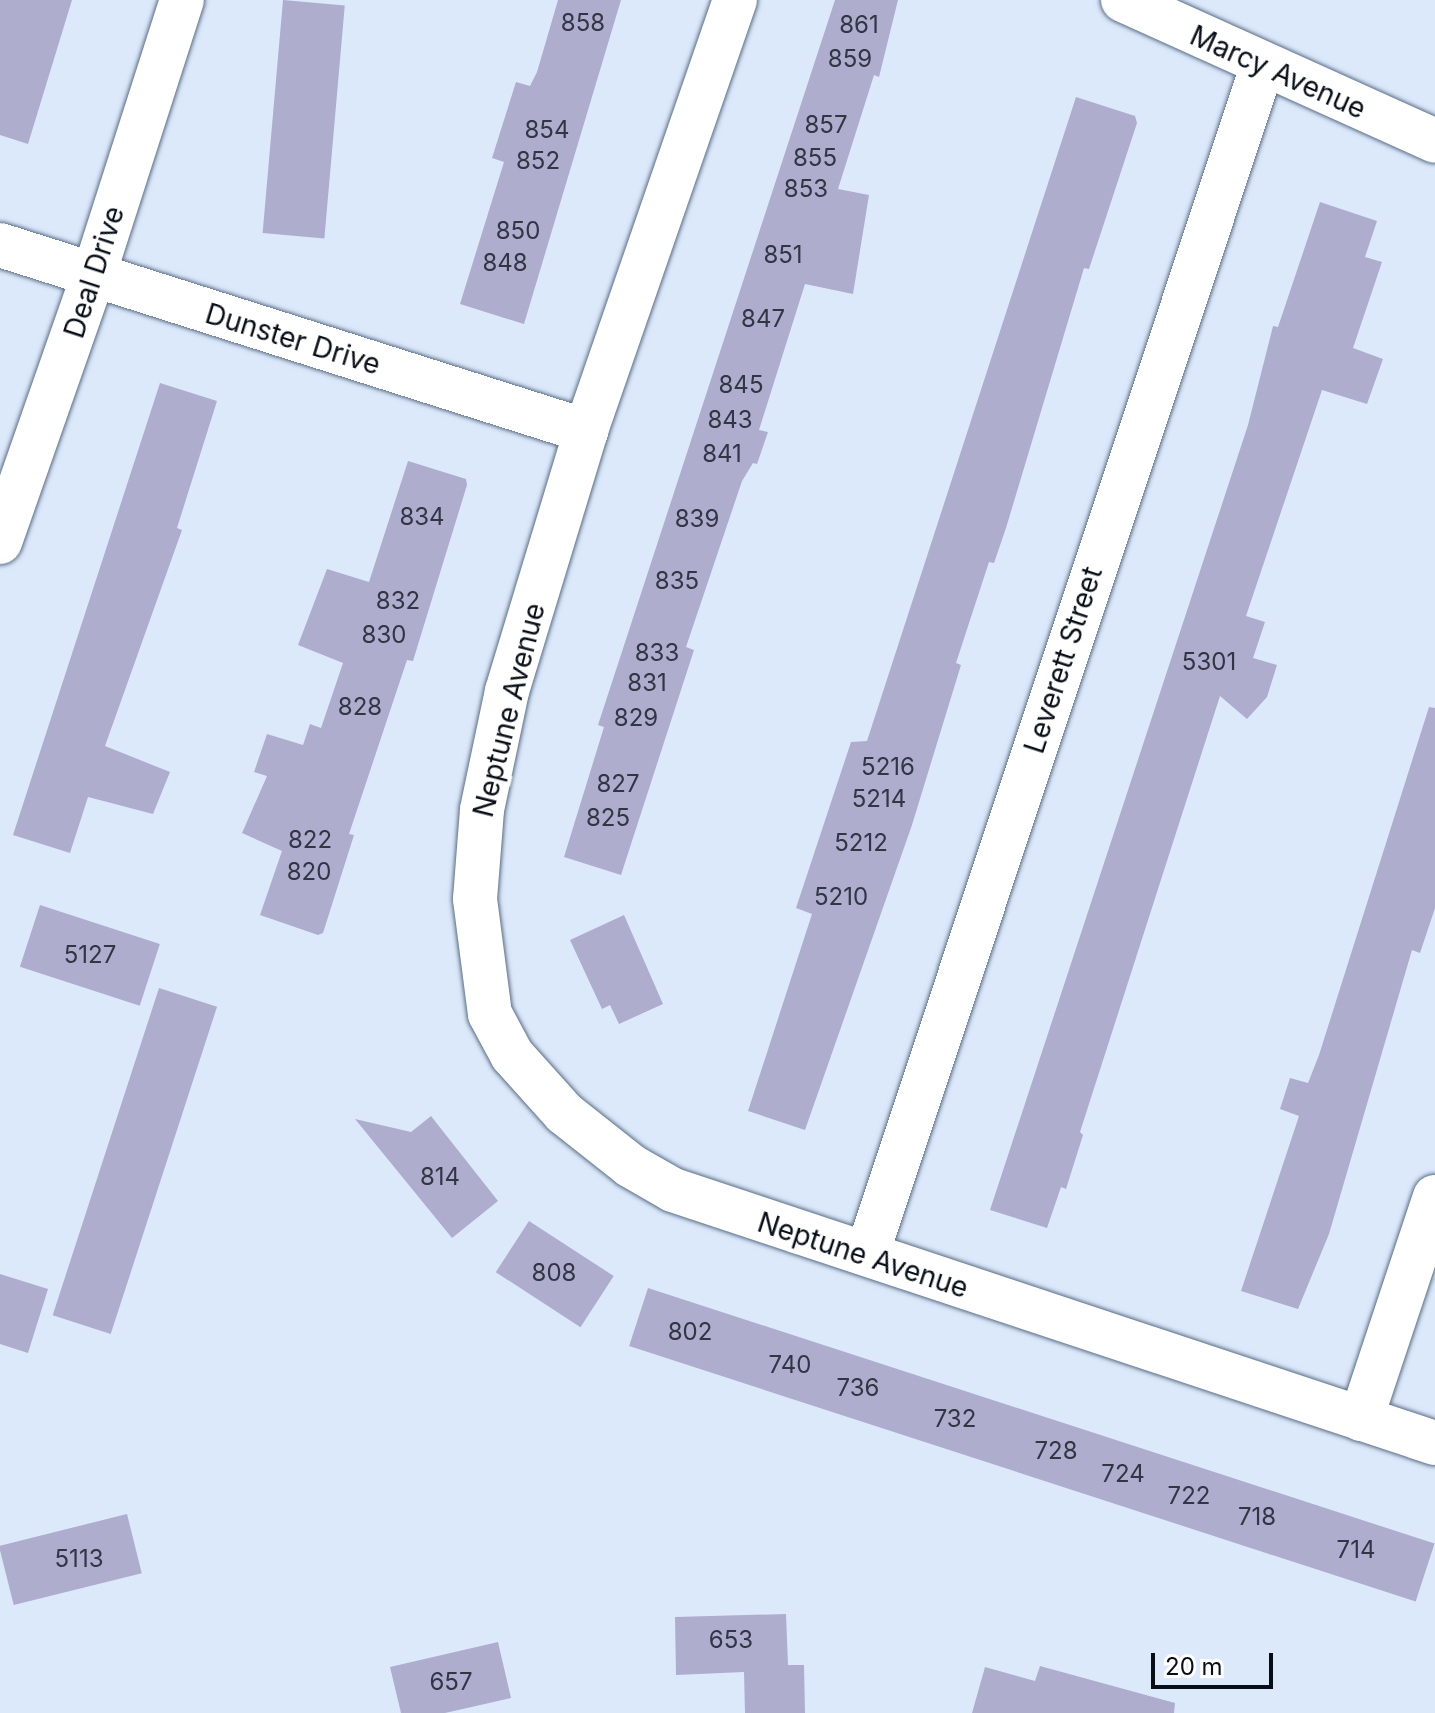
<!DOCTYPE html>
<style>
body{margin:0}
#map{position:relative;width:1435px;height:1713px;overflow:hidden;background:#dce9fb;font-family:Inter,sans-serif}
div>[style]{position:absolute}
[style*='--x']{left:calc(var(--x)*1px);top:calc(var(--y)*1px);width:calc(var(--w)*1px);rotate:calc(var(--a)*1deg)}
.building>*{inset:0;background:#aeadce;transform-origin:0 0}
.roads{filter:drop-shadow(0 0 2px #596d86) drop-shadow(0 0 2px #596d86)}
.minor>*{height:44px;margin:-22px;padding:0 22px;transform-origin:22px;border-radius:22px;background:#fff}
span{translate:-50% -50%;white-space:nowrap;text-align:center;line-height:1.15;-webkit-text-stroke:8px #fff;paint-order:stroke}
.number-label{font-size:24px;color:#313645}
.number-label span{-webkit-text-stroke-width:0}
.street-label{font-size:28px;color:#070e17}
.scale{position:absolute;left:1151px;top:1653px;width:122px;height:36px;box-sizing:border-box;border:4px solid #070e17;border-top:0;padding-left:10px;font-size:24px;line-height:28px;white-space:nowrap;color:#070e17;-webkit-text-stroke:6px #fff;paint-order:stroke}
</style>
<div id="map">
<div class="building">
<i style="clip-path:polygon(0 0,72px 0,28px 144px,0 135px)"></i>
<i style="left:283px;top:0;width:62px;height:234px;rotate:5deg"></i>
<i style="clip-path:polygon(558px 0,621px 0,524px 324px,460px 304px,504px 162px,492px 158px,516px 82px,530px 86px,537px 72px)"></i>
<i style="clip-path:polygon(835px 0,898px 0,879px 77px,874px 75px,838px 189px,869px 195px,853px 294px,805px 284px,759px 430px,768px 432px,757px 464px,753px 463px,742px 481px,686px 647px,694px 650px,621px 875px,564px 857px,604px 727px,598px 725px)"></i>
<i style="clip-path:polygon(1076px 97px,1135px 116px,1137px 123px,1089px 269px,1084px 268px,1006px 528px,994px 563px,989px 562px,956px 663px,961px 665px,912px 825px,805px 1130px,748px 1111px,812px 914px,796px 908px,851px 742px,867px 741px)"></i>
<i style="clip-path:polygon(1320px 202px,1377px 221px,1365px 257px,1382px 262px,1353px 348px,1383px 359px,1367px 404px,1322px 390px,1246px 616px,1265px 622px,1253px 658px,1277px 665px,1267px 697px,1247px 719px,1220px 696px,1080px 1132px,1083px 1135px,1066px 1189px,1061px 1187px,1047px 1228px,990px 1210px,1248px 425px,1273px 326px,1278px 327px)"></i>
<i style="clip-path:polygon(160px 383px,217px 401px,177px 528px,182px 530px,105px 746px,170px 772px,153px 814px,88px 797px,70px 853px,13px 835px)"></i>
<i style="clip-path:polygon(408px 461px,466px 479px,467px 485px,413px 661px,407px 660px,349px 834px,354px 835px,323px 933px,318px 935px,260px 915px,282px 851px,242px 833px,267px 776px,254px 772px,267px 734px,303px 745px,310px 724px,321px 728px,343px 663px,298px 645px,327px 569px,369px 582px)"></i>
<i style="clip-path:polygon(1429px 707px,1435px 708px,1435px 908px,1420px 953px,1412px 950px,1329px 1234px,1298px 1309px,1241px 1291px,1299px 1116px,1280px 1109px,1290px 1078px,1308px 1083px,1319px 1055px)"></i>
<i style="left:40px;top:905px;width:126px;height:65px;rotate:18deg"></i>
<i style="clip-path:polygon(624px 915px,663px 1004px,619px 1024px,610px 1005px,602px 1009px,570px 940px)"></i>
<i style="left:159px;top:988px;width:61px;height:344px;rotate:18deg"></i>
<i style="clip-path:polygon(431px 1116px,498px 1201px,452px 1238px,355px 1119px,411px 1132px)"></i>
<i style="left:529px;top:1221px;width:101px;height:61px;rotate:33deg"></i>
<i style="clip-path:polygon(0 1274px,48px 1289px,28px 1353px,0 1344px)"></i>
<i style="left:648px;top:1288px;width:827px;height:61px;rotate:18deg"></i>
<i style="left:127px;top:1514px;width:61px;height:132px;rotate:76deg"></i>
<i style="clip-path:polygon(786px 1614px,788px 1665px,804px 1665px,805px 1713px,745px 1713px,744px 1672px,676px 1675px,675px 1617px)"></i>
<i style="clip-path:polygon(498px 1642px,511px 1698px,445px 1713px,401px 1713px,390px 1667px)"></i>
<i style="clip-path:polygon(1040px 1666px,1175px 1703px,1174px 1713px,972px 1713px,985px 1667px,1035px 1681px)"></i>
</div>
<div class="roads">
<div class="minor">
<i style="--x:735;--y:0;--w:456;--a:109.1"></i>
<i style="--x:586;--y:431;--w:272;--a:106.9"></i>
<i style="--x:507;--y:691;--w:122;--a:101.9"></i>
<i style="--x:482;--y:810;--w:89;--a:94.5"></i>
<i style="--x:475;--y:899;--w:116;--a:82.6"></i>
<i style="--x:490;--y:1014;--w:47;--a:61.8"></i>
<i style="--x:512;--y:1055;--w:78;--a:48.1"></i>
<i style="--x:564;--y:1113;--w:85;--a:38.3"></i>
<i style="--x:631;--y:1166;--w:48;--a:29.7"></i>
<i style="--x:673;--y:1190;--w:803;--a:18.37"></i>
<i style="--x:1123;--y:0;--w:342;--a:24.3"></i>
<i style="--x:0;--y:245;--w:615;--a:17.61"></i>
<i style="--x:0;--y:542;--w:281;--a:-70.7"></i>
<i style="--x:93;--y:277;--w:291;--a:-72.2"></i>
<i style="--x:867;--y:1254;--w:1251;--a:-71.59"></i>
<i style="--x:1361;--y:1419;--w:234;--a:-71.6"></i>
</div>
</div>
<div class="number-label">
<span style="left:583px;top:23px">858</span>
<span style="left:859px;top:25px">861</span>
<span style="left:850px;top:59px">859</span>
<span style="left:826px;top:125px">857</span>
<span style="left:547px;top:130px">854</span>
<span style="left:815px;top:158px">855</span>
<span style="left:538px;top:161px">852</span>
<span style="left:806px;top:189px">853</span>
<span style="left:518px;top:231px">850</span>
<span style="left:783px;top:255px">851</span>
<span style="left:505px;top:263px">848</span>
<span style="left:763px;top:319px">847</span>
<span style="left:741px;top:385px">845</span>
<span style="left:730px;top:420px">843</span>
<span style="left:722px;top:454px">841</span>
<span style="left:422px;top:517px">834</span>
<span style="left:697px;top:519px">839</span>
<span style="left:677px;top:581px">835</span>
<span style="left:398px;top:601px">832</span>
<span style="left:384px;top:635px">830</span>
<span style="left:657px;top:653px">833</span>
<span style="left:1209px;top:662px">5301</span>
<span style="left:647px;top:683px">831</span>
<span style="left:360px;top:707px">828</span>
<span style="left:636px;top:718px">829</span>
<span style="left:888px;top:767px">5216</span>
<span style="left:618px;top:784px">827</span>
<span style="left:879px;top:799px">5214</span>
<span style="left:608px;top:818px">825</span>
<span style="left:310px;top:840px">822</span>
<span style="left:861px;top:843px">5212</span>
<span style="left:309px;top:872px">820</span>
<span style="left:841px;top:897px">5210</span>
<span style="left:90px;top:955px">5127</span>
<span style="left:440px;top:1177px">814</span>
<span style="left:554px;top:1273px">808</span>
<span style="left:690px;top:1332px">802</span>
<span style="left:790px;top:1365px">740</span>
<span style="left:858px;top:1388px">736</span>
<span style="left:955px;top:1419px">732</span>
<span style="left:1056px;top:1451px">728</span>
<span style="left:1123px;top:1474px">724</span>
<span style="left:1189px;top:1496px">722</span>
<span style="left:1257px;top:1517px">718</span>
<span style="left:1356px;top:1550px">714</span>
<span style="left:79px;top:1559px">5113</span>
<span style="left:731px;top:1640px">653</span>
<span style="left:451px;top:1682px">657</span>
</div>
<div class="street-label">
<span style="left:1278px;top:72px;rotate:24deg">Marcy Avenue</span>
<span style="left:94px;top:272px;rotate:-72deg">Deal Drive</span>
<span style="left:293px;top:339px;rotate:17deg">Dunster Drive</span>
<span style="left:1063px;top:660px;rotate:-72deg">Leverett Street</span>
<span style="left:509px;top:710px;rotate:-76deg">Neptune Avenue</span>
<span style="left:863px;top:1255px;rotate:18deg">Neptune Avenue</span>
</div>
<div class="scale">20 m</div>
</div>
